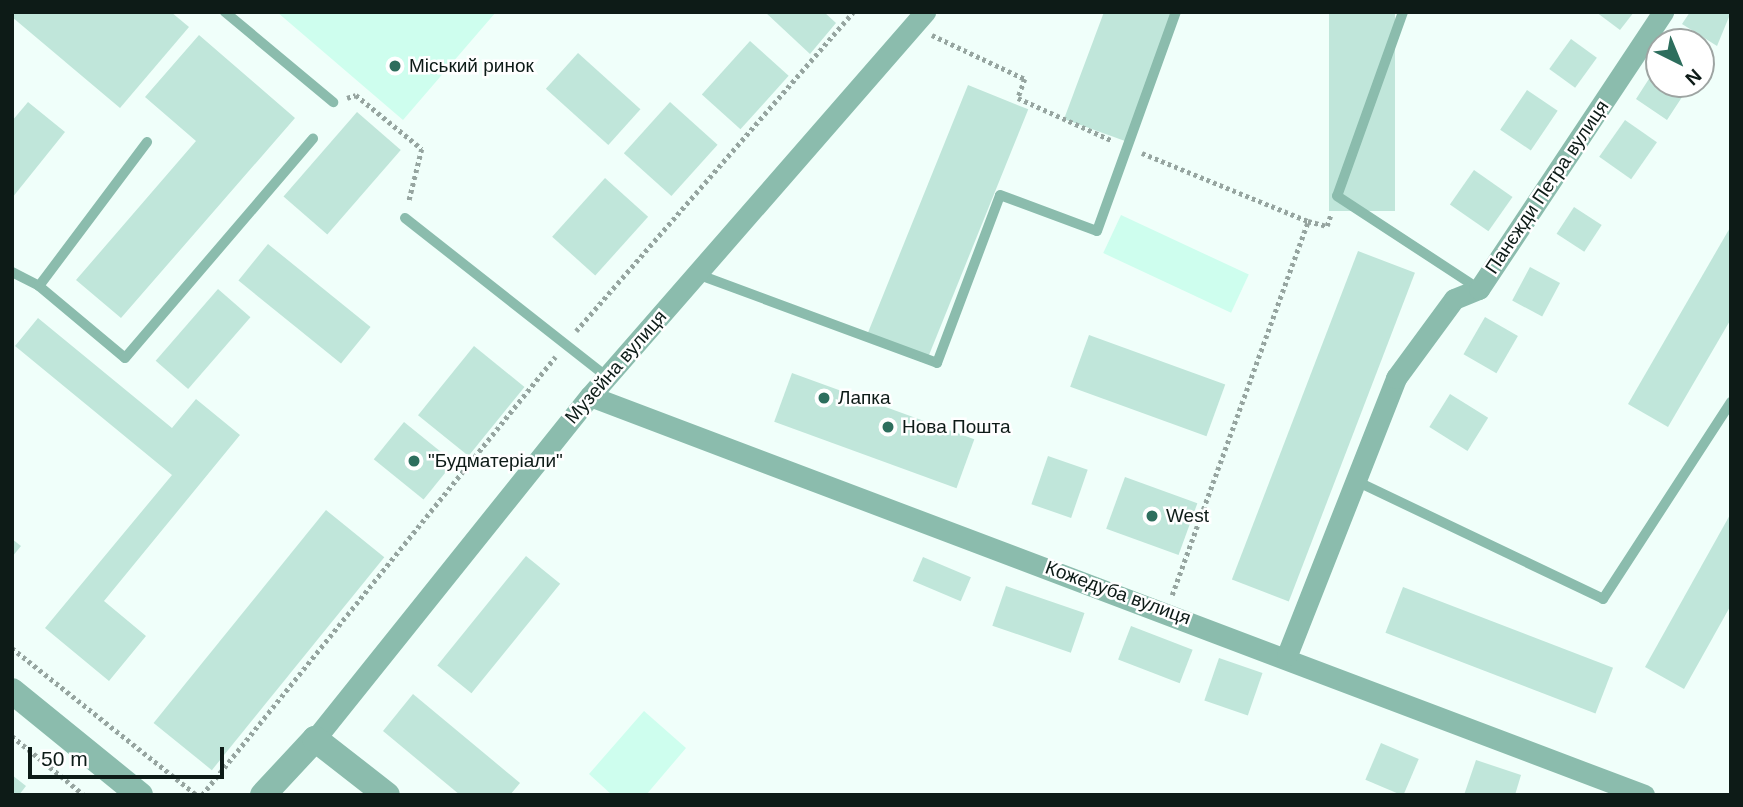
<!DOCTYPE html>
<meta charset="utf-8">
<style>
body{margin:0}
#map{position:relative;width:1743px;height:807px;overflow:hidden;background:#f0fffa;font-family:Helvetica,sans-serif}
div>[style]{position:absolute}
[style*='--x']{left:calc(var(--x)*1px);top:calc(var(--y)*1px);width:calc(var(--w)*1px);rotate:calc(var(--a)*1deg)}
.built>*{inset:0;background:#cefeee;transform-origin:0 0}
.building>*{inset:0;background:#c0e6da;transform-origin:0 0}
.path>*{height:4.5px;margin-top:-2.25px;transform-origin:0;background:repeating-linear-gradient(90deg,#96a5a0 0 3.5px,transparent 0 7px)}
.service>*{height:10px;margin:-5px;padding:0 5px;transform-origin:5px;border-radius:5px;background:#8bbcad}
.minor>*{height:21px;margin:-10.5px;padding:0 10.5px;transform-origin:10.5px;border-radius:10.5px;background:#8bbcad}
.tertiary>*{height:26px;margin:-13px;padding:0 13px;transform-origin:13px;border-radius:13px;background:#8bbcad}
.dots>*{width:19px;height:19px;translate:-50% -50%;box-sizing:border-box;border:4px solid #fff;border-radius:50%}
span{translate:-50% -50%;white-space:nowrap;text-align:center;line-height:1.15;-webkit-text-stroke:5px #fff;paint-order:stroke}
.poi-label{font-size:19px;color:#0d1b17}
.left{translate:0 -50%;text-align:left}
.street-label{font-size:19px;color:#0d1b17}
.frame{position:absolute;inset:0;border:14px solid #0d1b17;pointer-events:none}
.north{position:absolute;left:1645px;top:28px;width:70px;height:70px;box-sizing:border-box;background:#fff;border:2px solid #9ea4a2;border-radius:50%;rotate:137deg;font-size:19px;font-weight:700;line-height:28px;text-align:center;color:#0d1b17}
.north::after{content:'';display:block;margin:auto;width:24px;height:32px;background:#2d6e5d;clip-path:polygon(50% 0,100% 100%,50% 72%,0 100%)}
.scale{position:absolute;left:28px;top:747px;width:196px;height:32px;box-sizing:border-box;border:4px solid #0d1b17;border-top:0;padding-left:9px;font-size:21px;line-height:24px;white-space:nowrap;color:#0d1b17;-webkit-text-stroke:5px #fff;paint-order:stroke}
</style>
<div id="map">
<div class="built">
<i style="clip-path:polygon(277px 12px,496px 12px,403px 120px)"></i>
<i style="left:1121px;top:215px;width:141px;height:42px;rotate:25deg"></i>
<i style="clip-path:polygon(644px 711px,686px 748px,646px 795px,612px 795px,589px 774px)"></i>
</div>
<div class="building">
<i style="clip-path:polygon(16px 12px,171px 12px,189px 27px,120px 108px,12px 17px)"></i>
<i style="clip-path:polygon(765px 12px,824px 12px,836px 23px,810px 54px)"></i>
<i style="clip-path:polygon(1104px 12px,1173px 12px,1125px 141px,1064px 119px)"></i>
<i style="left:1329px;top:12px;width:66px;height:199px"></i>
<i style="clip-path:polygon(1596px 12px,1634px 12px,1620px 30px)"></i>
<i style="clip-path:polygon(1690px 12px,1731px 12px,1717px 46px,1682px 24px)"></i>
<i style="clip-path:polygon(199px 35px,295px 118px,121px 318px,76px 280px,196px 141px,145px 97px)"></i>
<i style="left:1571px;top:39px;width:32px;height:37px;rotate:36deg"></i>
<i style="left:750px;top:41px;width:52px;height:72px;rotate:42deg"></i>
<i style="left:578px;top:53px;width:84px;height:48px;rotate:42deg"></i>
<i style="clip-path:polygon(1654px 71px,1659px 84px,1686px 91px,1667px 120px,1636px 99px)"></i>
<i style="left:968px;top:85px;width:65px;height:269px;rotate:22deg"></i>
<i style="left:1527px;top:90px;width:37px;height:48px;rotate:34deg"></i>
<i style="clip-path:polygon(28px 102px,65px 132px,12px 198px,12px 121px)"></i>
<i style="left:670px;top:102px;width:64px;height:69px;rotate:42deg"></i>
<i style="left:357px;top:112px;width:58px;height:112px;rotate:41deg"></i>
<i style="left:1625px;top:120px;width:39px;height:45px;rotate:35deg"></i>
<i style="left:1474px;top:170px;width:47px;height:42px;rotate:35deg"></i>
<i style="left:605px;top:178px;width:58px;height:79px;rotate:42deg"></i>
<i style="left:1574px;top:207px;width:33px;height:32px;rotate:33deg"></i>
<i style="clip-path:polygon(1731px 226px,1731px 319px,1668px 427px,1628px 404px)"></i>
<i style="left:268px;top:244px;width:132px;height:47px;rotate:39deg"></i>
<i style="left:1358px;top:251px;width:61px;height:352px;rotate:21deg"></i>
<i style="left:1530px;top:267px;width:34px;height:38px;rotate:28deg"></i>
<i style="left:218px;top:289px;width:43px;height:95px;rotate:41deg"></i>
<i style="left:1485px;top:317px;width:38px;height:43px;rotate:30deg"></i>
<i style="clip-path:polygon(38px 318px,172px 428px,196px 399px,240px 435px,104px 601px,146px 636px,109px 681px,45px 628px,172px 475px,15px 346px)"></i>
<i style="left:1089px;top:335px;width:145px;height:55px;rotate:20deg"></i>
<i style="left:474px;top:346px;width:65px;height:89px;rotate:39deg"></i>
<i style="left:792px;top:373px;width:194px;height:52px;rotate:20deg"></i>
<i style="left:1450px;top:394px;width:45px;height:39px;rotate:32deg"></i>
<i style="left:404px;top:422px;width:64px;height:48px;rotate:39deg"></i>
<i style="left:1048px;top:456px;width:42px;height:51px;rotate:19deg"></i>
<i style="left:1125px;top:477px;width:77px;height:55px;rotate:20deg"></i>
<i style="left:326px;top:510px;width:75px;height:274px;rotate:39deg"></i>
<i style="clip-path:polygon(1731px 513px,1731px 605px,1684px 689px,1645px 667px)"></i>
<i style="clip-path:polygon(12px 539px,21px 546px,12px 557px)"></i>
<i style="left:526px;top:556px;width:44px;height:141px;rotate:39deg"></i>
<i style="left:923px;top:557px;width:52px;height:26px;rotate:23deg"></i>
<i style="left:1006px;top:586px;width:83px;height:42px;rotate:19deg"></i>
<i style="left:1403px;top:587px;width:225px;height:49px;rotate:21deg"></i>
<i style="left:1131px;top:626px;width:66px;height:36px;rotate:21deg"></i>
<i style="left:1219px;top:658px;width:46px;height:45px;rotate:19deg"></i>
<i style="clip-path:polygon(413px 694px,520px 783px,510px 795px,460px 795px,383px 731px)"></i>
<i style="left:1381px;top:743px;width:41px;height:40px;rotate:23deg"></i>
<i style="clip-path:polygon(1476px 760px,1521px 775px,1515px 795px,1464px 795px)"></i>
<i style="clip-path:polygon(12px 775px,26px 786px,19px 795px,12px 795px)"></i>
</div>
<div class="path">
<i style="--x:932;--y:35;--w:103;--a:25.3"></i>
<i style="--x:1025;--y:79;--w:20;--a:110"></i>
<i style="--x:1018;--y:98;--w:102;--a:24.3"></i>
<i style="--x:347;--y:98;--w:9;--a:-18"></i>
<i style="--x:356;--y:95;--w:85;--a:39.3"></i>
<i style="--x:422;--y:149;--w:54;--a:104"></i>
<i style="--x:1142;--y:153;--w:179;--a:22.3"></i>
<i style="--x:1308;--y:221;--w:20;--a:15"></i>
<i style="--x:1327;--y:226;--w:13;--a:-72"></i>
<i style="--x:576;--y:331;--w:422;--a:-49"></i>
<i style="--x:1172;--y:595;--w:398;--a:-70"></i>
<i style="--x:12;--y:648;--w:236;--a:38.5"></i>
<i style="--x:12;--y:736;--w:93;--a:39.3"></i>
<i style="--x:202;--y:795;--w:563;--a:-51.13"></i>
</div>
<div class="service">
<i style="--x:225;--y:12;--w:141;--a:39.8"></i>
<i style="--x:1403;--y:12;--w:195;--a:109.7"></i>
<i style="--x:1337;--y:196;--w:170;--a:33.2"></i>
<i style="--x:405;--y:218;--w:257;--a:38.2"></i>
<i style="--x:12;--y:272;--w:30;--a:27"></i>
<i style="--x:39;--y:286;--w:180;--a:-53.1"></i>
<i style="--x:697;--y:274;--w:256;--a:20.3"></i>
<i style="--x:937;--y:363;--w:179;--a:-69.4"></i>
<i style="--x:1000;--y:195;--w:103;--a:20.4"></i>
<i style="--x:1097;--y:231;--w:233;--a:-70.2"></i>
<i style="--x:39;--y:286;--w:112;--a:39.9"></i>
<i style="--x:125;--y:358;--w:289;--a:-49.4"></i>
<i style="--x:1354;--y:480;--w:276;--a:25.5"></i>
<i style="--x:1603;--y:599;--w:235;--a:-57"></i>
</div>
<div class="minor">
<i style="--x:590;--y:396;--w:1127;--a:20.73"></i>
<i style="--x:1287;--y:655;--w:298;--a:-68.5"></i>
<i style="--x:1396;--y:378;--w:98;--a:-53.7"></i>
<i style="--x:1454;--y:299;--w:27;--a:-22"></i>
<i style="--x:1479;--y:289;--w:333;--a:-56.4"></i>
<i style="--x:315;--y:739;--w:440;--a:-51.3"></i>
<i style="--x:590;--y:396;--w:510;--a:-48.9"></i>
</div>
<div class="tertiary">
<i style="--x:12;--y:691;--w:165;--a:39.1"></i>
<i style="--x:263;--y:795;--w:76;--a:-47.1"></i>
<i style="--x:315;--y:739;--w:91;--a:37.9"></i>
</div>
<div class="dots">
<i style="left:395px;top:66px;background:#2d6e5d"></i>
<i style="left:824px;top:398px;background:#2d6e5d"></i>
<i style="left:888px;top:427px;background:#2d6e5d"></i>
<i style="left:414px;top:461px;background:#2d6e5d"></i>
<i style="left:1152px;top:516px;background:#2d6e5d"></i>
</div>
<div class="poi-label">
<span class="left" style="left:409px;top:66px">Міський ринок</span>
<span class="left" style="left:838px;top:398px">Лапка</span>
<span class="left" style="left:902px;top:427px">Нова Пошта</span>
<span class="left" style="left:428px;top:461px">"Будматеріали"</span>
<span class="left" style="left:1166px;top:516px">West</span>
</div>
<div class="street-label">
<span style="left:1547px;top:187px;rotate:-56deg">Панєжди Петра вулиця</span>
<span style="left:616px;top:367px;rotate:-49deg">Музейна вулиця</span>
<span style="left:1118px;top:593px;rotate:20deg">Кожедуба вулиця</span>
</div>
<div class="frame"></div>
<div class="north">N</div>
<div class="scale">50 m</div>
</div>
